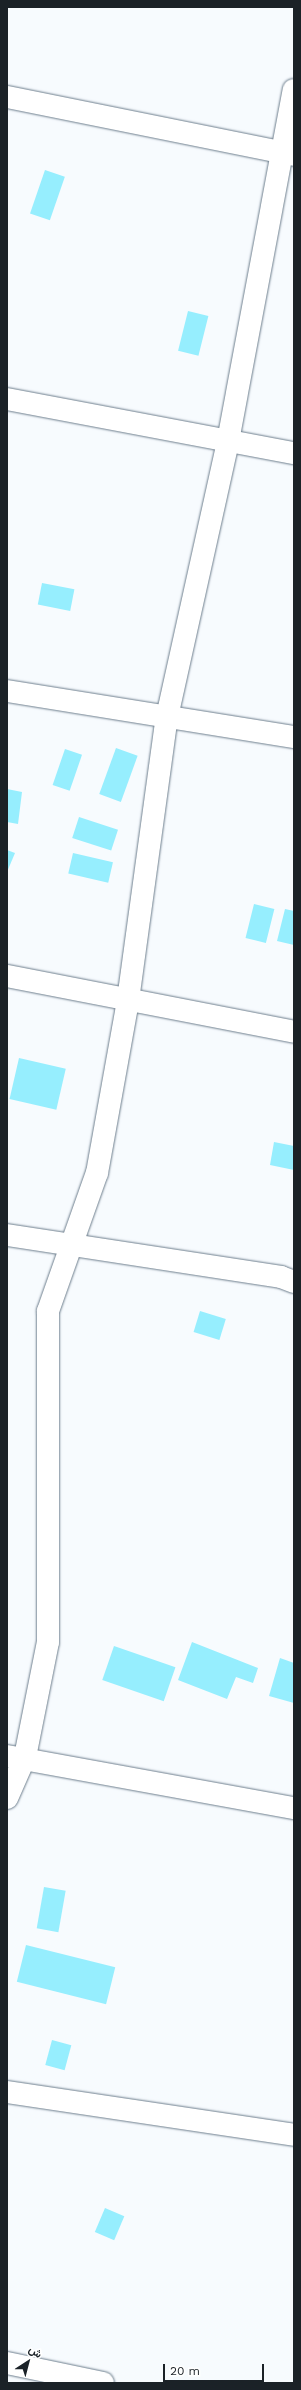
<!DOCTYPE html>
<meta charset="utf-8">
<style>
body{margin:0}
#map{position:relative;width:301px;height:2390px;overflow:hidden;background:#f7fbfe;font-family:"Work Sans",Vazirmatn,sans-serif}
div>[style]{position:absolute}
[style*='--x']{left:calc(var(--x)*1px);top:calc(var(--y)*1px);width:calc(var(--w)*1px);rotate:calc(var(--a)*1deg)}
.building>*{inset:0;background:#96eefe;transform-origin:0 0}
.roads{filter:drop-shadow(0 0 1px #6d7e8d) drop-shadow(0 0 1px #6d7e8d)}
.street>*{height:22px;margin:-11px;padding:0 11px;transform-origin:11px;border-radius:11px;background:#fff}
span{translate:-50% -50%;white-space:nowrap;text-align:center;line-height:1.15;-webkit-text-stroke:3px #fff;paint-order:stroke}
.frame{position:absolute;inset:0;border:8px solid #1b2227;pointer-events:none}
.north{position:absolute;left:8px;top:2342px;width:40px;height:40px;-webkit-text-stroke:3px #fff;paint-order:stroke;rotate:36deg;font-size:11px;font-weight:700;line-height:16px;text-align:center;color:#1b2227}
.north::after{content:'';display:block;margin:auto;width:14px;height:18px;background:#1b2227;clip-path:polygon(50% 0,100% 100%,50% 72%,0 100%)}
.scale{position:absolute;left:163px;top:2364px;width:101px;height:18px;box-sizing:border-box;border:2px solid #1b2227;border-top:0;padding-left:5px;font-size:12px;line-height:14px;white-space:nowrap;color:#1b2227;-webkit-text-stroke:3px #fff;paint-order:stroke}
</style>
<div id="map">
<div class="building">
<i style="left:45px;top:170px;width:21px;height:46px;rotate:19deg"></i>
<i style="left:188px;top:311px;width:21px;height:41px;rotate:14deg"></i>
<i style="left:42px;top:583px;width:33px;height:22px;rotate:11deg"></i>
<i style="left:116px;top:748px;width:23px;height:49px;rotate:20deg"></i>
<i style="left:65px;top:749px;width:18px;height:38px;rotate:19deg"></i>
<i style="clip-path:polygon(7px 789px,22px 792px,18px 824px,7px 822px)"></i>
<i style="left:79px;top:817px;width:41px;height:22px;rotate:18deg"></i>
<i style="clip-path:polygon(7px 850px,15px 853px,7px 872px)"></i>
<i style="left:73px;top:853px;width:41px;height:21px;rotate:13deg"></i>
<i style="left:254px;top:904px;width:21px;height:35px;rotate:14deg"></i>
<i style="clip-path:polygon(285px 909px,294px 911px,294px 945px,277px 941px)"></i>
<i style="left:19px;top:1058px;width:48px;height:42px;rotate:13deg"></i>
<i style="clip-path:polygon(274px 1142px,294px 1146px,294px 1170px,270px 1165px)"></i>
<i style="left:200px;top:1311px;width:27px;height:22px;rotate:17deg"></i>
<i style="clip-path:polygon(192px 1642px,258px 1668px,253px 1683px,236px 1677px,227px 1699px,178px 1680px)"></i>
<i style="left:114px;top:1646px;width:65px;height:36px;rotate:19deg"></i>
<i style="clip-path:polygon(280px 1658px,294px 1663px,294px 1703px,269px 1696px)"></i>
<i style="left:44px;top:1887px;width:22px;height:42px;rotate:10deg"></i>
<i style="left:26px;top:1945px;width:92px;height:38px;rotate:14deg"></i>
<i style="left:52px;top:2040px;width:20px;height:26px;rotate:15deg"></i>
<i style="left:105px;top:2208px;width:21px;height:26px;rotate:23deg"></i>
</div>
<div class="roads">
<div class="street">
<i style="--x:7;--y:97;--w:293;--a:11.4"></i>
<i style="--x:7;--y:399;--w:292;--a:10.7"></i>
<i style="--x:7;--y:691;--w:291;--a:9.1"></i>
<i style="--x:7;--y:976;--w:292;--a:11"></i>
<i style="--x:7;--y:1235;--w:277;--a:8.7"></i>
<i style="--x:281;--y:1277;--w:14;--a:21"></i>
<i style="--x:7;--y:1756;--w:292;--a:10.3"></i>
<i style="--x:7;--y:1798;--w:45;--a:-66.3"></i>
<i style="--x:25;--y:1757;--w:117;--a:-78.7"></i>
<i style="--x:48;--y:1642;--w:331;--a:-90"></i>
<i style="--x:48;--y:1311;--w:146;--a:-70.5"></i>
<i style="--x:97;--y:1173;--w:176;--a:-79.8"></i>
<i style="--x:128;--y:1000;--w:286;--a:-82.2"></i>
<i style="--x:167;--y:717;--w:283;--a:-77.5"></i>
<i style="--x:228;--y:441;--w:357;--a:-79.4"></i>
<i style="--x:7;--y:2092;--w:290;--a:8.5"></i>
<i style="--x:7;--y:2363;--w:98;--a:11.8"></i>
</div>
</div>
<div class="frame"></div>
<div class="north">ش</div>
<div class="scale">20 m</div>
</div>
